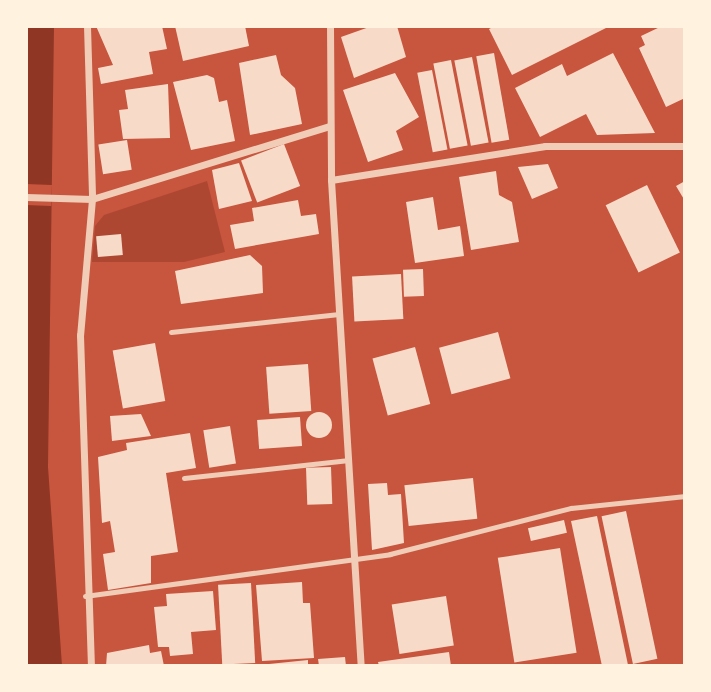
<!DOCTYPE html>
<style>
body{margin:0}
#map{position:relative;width:711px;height:692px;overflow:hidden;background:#c8553d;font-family:"Nunito Sans",sans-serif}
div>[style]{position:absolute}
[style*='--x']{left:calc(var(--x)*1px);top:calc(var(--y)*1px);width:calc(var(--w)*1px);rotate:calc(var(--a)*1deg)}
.green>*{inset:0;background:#ae4732}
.water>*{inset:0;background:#8f3625}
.pier>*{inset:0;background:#c8553d;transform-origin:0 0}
.building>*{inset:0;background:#f7dbc8;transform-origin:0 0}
.round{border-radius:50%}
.service>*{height:5px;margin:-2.5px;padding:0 2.5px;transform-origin:2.5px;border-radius:2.5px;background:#f1ccb7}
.minor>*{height:7px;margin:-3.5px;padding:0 3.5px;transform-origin:3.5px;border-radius:3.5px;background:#f1ccb7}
span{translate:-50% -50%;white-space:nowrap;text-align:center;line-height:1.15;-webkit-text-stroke:7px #fff3e0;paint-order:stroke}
.frame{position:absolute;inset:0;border:28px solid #fff3e0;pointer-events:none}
</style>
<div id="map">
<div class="green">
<i style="clip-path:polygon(207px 181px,225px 252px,184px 262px,92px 262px,95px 226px,104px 215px)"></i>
</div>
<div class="water">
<i style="clip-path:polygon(26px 26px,54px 26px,48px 467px,62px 666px,26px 666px)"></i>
</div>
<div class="pier">
<i style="left:26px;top:184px;width:26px;height:21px;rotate:2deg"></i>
</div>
<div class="building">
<i style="clip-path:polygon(96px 26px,162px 26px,167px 49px,149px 52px,153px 74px,101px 84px,98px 68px,113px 65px)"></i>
<i style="clip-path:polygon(175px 26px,245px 26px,249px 46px,183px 61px)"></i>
<i style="clip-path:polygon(372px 26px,397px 26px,406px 57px,354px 78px,341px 37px)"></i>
<i style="clip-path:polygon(495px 26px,610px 26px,512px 75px,489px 29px)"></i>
<i style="clip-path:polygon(662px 26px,685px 26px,685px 98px,666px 107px,639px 48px,645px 45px,641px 36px)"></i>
<i style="left:494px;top:53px;width:88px;height:18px;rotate:80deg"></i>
<i style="clip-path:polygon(613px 53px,655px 133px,597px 135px,586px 114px,540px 137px,515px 88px,562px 64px,567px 76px)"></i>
<i style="clip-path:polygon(276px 55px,281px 75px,295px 88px,302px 124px,250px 135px,239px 63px)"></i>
<i style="left:472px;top:57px;width:87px;height:18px;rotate:79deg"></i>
<i style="left:451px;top:60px;width:87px;height:18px;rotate:79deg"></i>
<i style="left:432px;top:70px;width:81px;height:15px;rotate:79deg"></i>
<i style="clip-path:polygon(395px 73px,419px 117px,396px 131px,403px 150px,368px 162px,343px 90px)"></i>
<i style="clip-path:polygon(207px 75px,214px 78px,219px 102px,227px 100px,235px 141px,191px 150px,173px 82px)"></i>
<i style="clip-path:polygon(168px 84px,170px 138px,123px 139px,119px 110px,128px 109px,125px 90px)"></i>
<i style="left:127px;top:140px;width:30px;height:29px;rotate:81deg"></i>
<i style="left:284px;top:144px;width:45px;height:46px;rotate:69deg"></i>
<i style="clip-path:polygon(239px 163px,252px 201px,219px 209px,212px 170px)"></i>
<i style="clip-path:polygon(548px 164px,558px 188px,532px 199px,518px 167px)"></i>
<i style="clip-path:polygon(496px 171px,499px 195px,512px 202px,519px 242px,471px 250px,459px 177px)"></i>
<i style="clip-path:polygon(685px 181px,685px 201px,676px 186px)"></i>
<i style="left:647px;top:185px;width:75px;height:46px;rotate:64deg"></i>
<i style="clip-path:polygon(433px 197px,438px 230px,460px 226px,464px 256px,415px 263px,406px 202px)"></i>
<i style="clip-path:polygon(298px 200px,301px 216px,316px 214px,319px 234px,235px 249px,230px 225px,254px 221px,252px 208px)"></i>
<i style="left:121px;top:234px;width:21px;height:25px;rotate:85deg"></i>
<i style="clip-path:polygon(250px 255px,262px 266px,263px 293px,181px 304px,175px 271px)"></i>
<i style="left:423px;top:269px;width:27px;height:20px;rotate:88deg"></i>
<i style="left:401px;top:274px;width:45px;height:49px;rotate:87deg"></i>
<i style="left:498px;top:332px;width:48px;height:61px;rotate:75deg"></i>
<i style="left:155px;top:343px;width:59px;height:43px;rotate:80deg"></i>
<i style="left:415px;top:347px;width:59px;height:44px;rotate:75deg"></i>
<i style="left:308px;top:364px;width:47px;height:42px;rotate:86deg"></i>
<i class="round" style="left:306px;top:412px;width:26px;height:26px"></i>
<i style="clip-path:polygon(141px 414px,151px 436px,112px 441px,110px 416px)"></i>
<i style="left:300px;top:417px;width:29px;height:43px;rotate:86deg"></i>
<i style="left:230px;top:426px;width:38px;height:27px;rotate:81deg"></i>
<i style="clip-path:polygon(190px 433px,196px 468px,166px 473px,178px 552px,151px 556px,151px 583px,108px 590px,103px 554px,115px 552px,110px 521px,102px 523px,98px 457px,127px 450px,126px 443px)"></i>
<i style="left:331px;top:467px;width:37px;height:25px;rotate:88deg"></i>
<i style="left:473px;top:478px;width:41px;height:69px;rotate:84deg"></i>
<i style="clip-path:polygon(387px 483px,388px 495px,401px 494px,404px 543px,372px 550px,368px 484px)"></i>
<i style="left:626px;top:511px;width:151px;height:25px;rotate:78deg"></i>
<i style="clip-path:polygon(597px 516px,628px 665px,623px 666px,602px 666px,571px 521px)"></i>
<i style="left:564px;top:520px;width:13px;height:37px;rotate:77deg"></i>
<i style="left:560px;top:548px;width:106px;height:63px;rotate:81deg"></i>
<i style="clip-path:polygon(302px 582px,303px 603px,310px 603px,314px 658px,262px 661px,256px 585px)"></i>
<i style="left:251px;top:583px;width:80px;height:33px;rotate:87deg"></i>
<i style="clip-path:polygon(213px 591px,216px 630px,191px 632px,193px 654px,170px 656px,169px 647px,158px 647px,154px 607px,167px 606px,166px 594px)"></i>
<i style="left:446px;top:596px;width:50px;height:55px;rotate:81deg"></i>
<i style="clip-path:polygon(149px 645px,150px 653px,161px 651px,164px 666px,106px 666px,107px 653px)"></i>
<i style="clip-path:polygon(449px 652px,451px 666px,379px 666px,378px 662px)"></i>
<i style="clip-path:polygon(345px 657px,346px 666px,319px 666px,318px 659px)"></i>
<i style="clip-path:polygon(308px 660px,308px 666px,269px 666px,269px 664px)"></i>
</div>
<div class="service">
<i style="--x:171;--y:332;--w:169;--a:-6.1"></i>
<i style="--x:184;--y:478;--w:166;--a:-6.2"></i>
<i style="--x:85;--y:596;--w:308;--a:-7.8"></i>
<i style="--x:390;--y:554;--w:187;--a:-14.3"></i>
<i style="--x:571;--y:508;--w:115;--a:-6"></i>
</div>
<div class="minor">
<i style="--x:87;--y:26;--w:173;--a:88.3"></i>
<i style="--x:92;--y:199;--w:137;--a:95"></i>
<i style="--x:80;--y:335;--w:331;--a:88.1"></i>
<i style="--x:330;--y:26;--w:154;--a:89.6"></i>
<i style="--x:331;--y:180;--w:487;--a:86.5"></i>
<i style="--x:331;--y:180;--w:217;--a:-9"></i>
<i style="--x:545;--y:146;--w:140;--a:0"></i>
<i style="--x:26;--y:197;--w:66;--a:1.7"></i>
<i style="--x:92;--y:199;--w:249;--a:-17.1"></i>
</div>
<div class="frame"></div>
</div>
